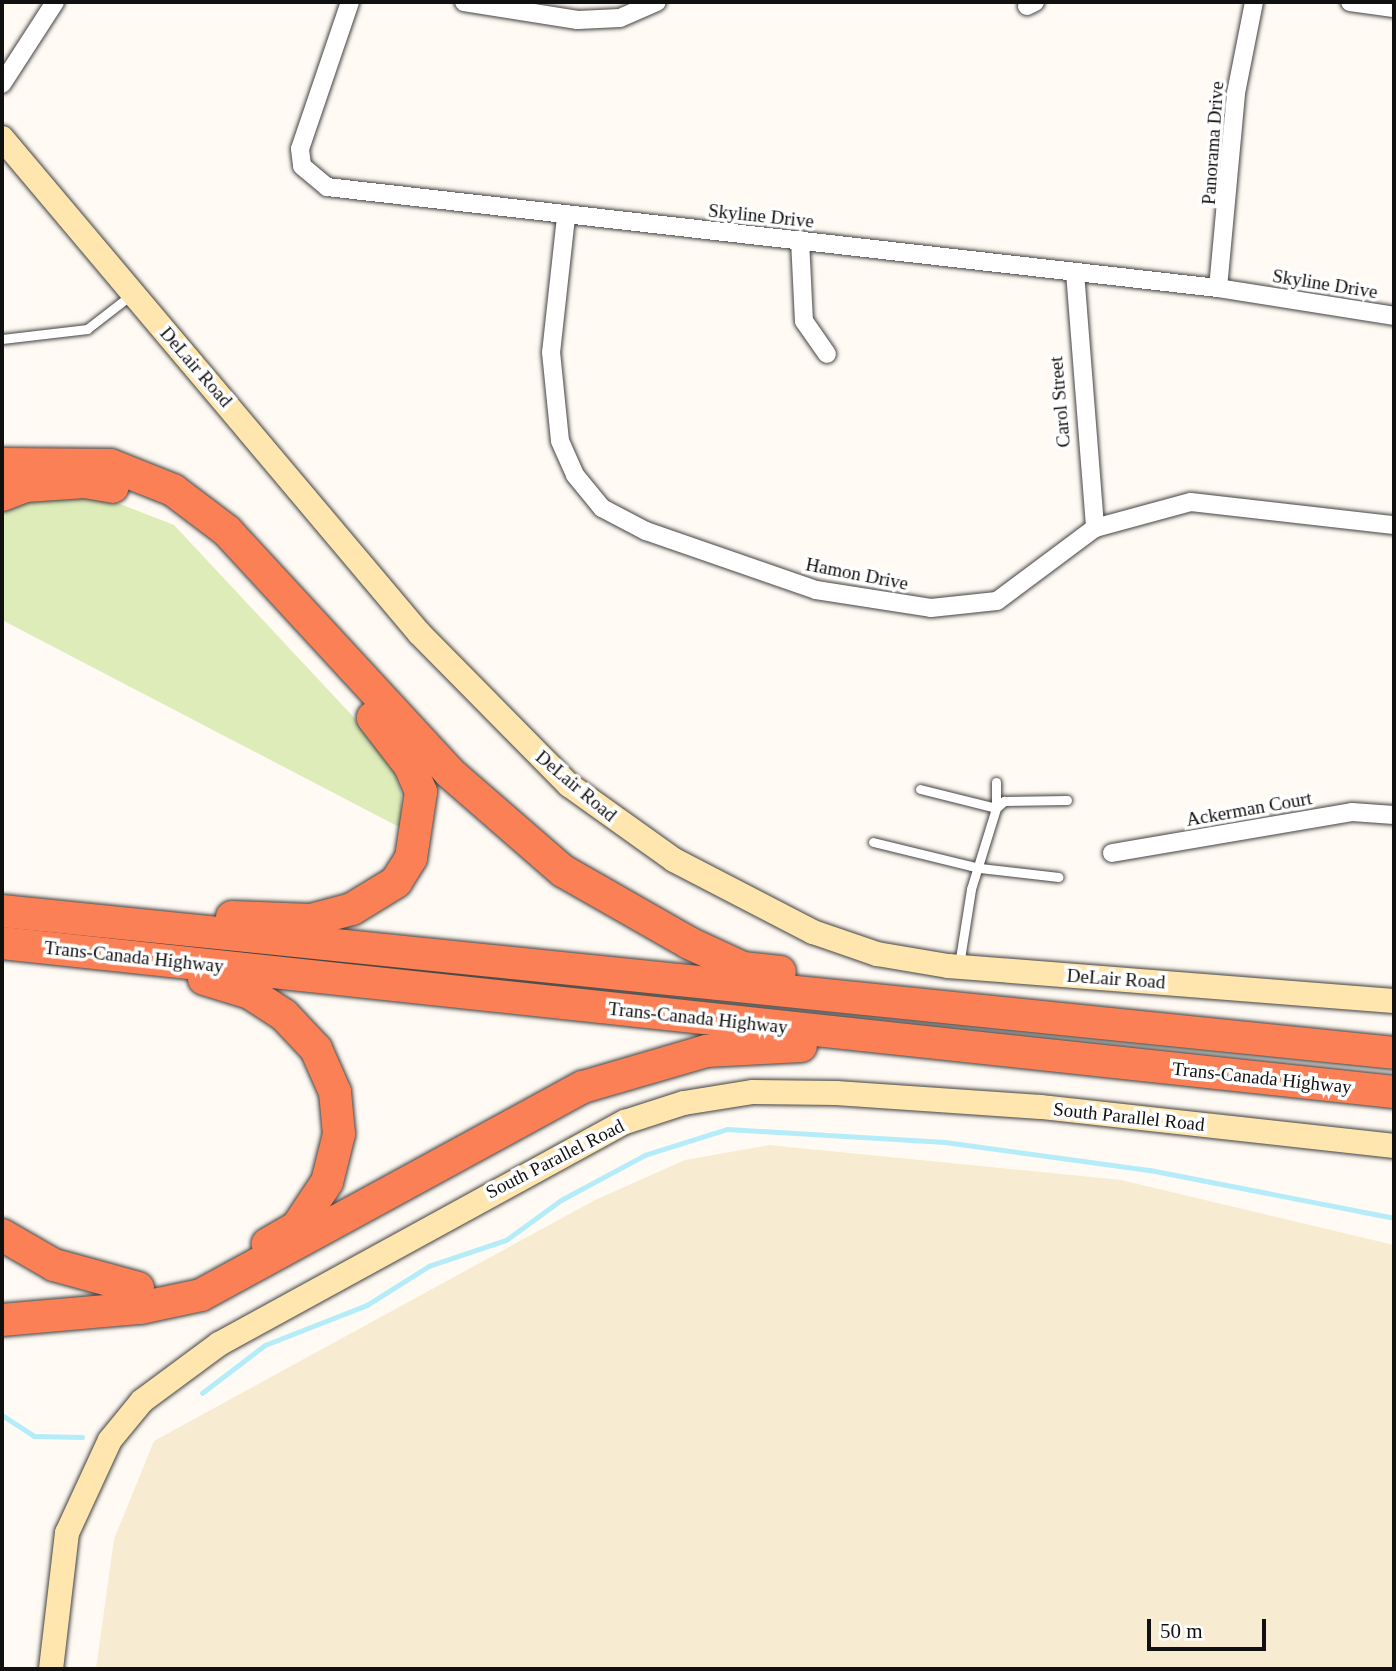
<!DOCTYPE html>
<style>
body{margin:0}
#map{position:relative;width:1396px;height:1671px;overflow:hidden;background:#fffaf3;font-family:Georgia,serif}
div>[style]{position:absolute}
[style*='--x']{left:calc(var(--x)*1px);top:calc(var(--y)*1px);width:calc(var(--w)*1px);rotate:calc(var(--a)*1deg)}
.farmland>*{inset:0;background:#f7ecd1}
.green>*{inset:0;background:#deecb9}
.stream>*{height:4.5px;margin:-2.25px;padding:0 2.25px;transform-origin:2.25px;border-radius:2.25px;background:#b4edf9}
.roads{filter:drop-shadow(0 0 2px #434343) drop-shadow(0 0 2px #434343)}
.lane>*{height:9px;margin:-4.5px;padding:0 4.5px;transform-origin:4.5px;border-radius:4.5px;background:#fff}
.street>*{height:18px;margin:-9px;padding:0 9px;transform-origin:9px;border-radius:9px;background:#fff}
.secondary>*{height:24px;margin:-12px;padding:0 12px;transform-origin:12px;border-radius:12px;background:#ffe6ae}
.highway>*{height:32px;margin:-16px;padding:0 16px;transform-origin:16px;border-radius:16px;background:#fb8055}
span{translate:-50% -50%;white-space:nowrap;text-align:center;line-height:1.15;-webkit-text-stroke:7px #fff;paint-order:stroke}
.street-label{font-size:19px;color:#101010}
.frame{position:absolute;inset:0;border:4px solid #101010;pointer-events:none}
.scale{position:absolute;left:1147px;top:1619px;width:119px;height:32px;box-sizing:border-box;border:4px solid #101010;border-top:0;padding-left:9px;font-size:21px;line-height:24px;white-space:nowrap;color:#101010;-webkit-text-stroke:5px #fff;paint-order:stroke}
</style>
<div id="map">
<div class="farmland">
<i style="clip-path:polygon(769px 1145px,1121px 1180px,1394px 1245px,1394px 1669px,96px 1669px,114px 1539px,154px 1441px,595px 1200px,685px 1160px)"></i>
</div>
<div class="green">
<i style="clip-path:polygon(2px 477px,102px 497px,174px 525px,389px 755px,401px 792px,401px 828px,2px 620px)"></i>
</div>
<div class="stream">
<i style="--x:202;--y:1393;--w:79;--a:-37.3"></i>
<i style="--x:265;--y:1345;--w:110;--a:-21.4"></i>
<i style="--x:367;--y:1305;--w:73;--a:-32.2"></i>
<i style="--x:429;--y:1266;--w:81;--a:-18.7"></i>
<i style="--x:506;--y:1240;--w:68;--a:-36"></i>
<i style="--x:561;--y:1200;--w:95;--a:-28.2"></i>
<i style="--x:645;--y:1155;--w:86;--a:-17.6"></i>
<i style="--x:727;--y:1129;--w:218;--a:3.4"></i>
<i style="--x:945;--y:1142;--w:207;--a:7.8"></i>
<i style="--x:1150;--y:1170;--w:249;--a:11.1"></i>
<i style="--x:2;--y:1415;--w:38;--a:33"></i>
<i style="--x:34;--y:1436;--w:48;--a:1.2"></i>
</div>
<div class="roads">
<div class="lane">
<i style="--x:2;--y:339;--w:86;--a:-6.7"></i>
<i style="--x:87;--y:329;--w:56;--a:-37.7"></i>
<i style="--x:920;--y:789;--w:78;--a:14"></i>
<i style="--x:996;--y:808;--w:11;--a:-41"></i>
<i style="--x:1004;--y:801;--w:63;--a:-0.9"></i>
<i style="--x:873;--y:842;--w:110;--a:13.7"></i>
<i style="--x:980;--y:868;--w:79;--a:6.6"></i>
<i style="--x:959;--y:965;--w:77;--a:-81"></i>
<i style="--x:971;--y:889;--w:85;--a:-72.8"></i>
<i style="--x:996;--y:808;--w:26;--a:-90"></i>
</div>
<div class="street">
<i style="--x:350;--y:2;--w:155;--a:108.8"></i>
<i style="--x:300;--y:149;--w:17;--a:83"></i>
<i style="--x:302;--y:166;--w:33;--a:40"></i>
<i style="--x:327;--y:187;--w:897;--a:6.47"></i>
<i style="--x:1218;--y:288;--w:178;--a:9"></i>
<i style="--x:464;--y:2;--w:115;--a:9"></i>
<i style="--x:578;--y:20;--w:42;--a:-2.7"></i>
<i style="--x:620;--y:18;--w:40;--a:-23.4"></i>
<i style="--x:1350;--y:2;--w:44;--a:7.8"></i>
<i style="--x:1027;--y:6;--w:9;--a:-27"></i>
<i style="--x:2;--y:84;--w:98;--a:-57.1"></i>
<i style="--x:566;--y:217;--w:136;--a:96.3"></i>
<i style="--x:551;--y:352;--w:89;--a:84.2"></i>
<i style="--x:560;--y:441;--w:37;--a:66"></i>
<i style="--x:575;--y:475;--w:43;--a:50.7"></i>
<i style="--x:602;--y:508;--w:50;--a:27.6"></i>
<i style="--x:646;--y:531;--w:180;--a:19.1"></i>
<i style="--x:816;--y:590;--w:116;--a:8.9"></i>
<i style="--x:931;--y:608;--w:66;--a:-6.1"></i>
<i style="--x:997;--y:601;--w:122;--a:-36.7"></i>
<i style="--x:1095;--y:528;--w:99;--a:-15.2"></i>
<i style="--x:1191;--y:502;--w:204;--a:6.5"></i>
<i style="--x:800;--y:240;--w:81;--a:87.2"></i>
<i style="--x:804;--y:321;--w:40;--a:55.1"></i>
<i style="--x:1075;--y:272;--w:257;--a:85.5"></i>
<i style="--x:1218;--y:288;--w:196;--a:-84.7"></i>
<i style="--x:1236;--y:93;--w:93;--a:-78.8"></i>
<i style="--x:1112;--y:853;--w:243;--a:-9.7"></i>
<i style="--x:1352;--y:812;--w:42;--a:4.1"></i>
</div>
<div class="secondary">
<i style="--x:2;--y:138;--w:647;--a:49.89"></i>
<i style="--x:419;--y:633;--w:214;--a:45.4"></i>
<i style="--x:569;--y:785;--w:129;--a:35.5"></i>
<i style="--x:674;--y:860;--w:157;--a:27.4"></i>
<i style="--x:813;--y:932;--w:68;--a:19"></i>
<i style="--x:877;--y:954;--w:72;--a:9.6"></i>
<i style="--x:948;--y:966;--w:447;--a:4.5"></i>
<i style="--x:51;--y:1669;--w:137;--a:-83.3"></i>
<i style="--x:67;--y:1533;--w:102;--a:-65.2"></i>
<i style="--x:110;--y:1440;--w:50;--a:-50.6"></i>
<i style="--x:142;--y:1401;--w:96;--a:-36.5"></i>
<i style="--x:219;--y:1344;--w:463;--a:-28.7"></i>
<i style="--x:625;--y:1122;--w:62;--a:-17.9"></i>
<i style="--x:684;--y:1103;--w:70;--a:-9.1"></i>
<i style="--x:753;--y:1092;--w:83;--a:0.7"></i>
<i style="--x:836;--y:1093;--w:205;--a:3.9"></i>
<i style="--x:1041;--y:1107;--w:355;--a:6.3"></i>
</div>
<div class="highway">
<i style="--x:2;--y:464;--w:108;--a:0.5"></i>
<i style="--x:110;--y:465;--w:68;--a:21.6"></i>
<i style="--x:173;--y:490;--w:68;--a:37.2"></i>
<i style="--x:227;--y:531;--w:328;--a:47.3"></i>
<i style="--x:449;--y:772;--w:151;--a:41"></i>
<i style="--x:563;--y:871;--w:145;--a:29.7"></i>
<i style="--x:689;--y:943;--w:60;--a:24.8"></i>
<i style="--x:743;--y:968;--w:37;--a:6"></i>
<i style="--x:2;--y:495;--w:25;--a:-21"></i>
<i style="--x:25;--y:486;--w:60;--a:-3.8"></i>
<i style="--x:85;--y:482;--w:28;--a:10"></i>
<i style="--x:2;--y:911;--w:1399;--a:5.82"></i>
<i style="--x:232;--y:917;--w:79;--a:2.2"></i>
<i style="--x:311;--y:920;--w:42;--a:-15"></i>
<i style="--x:352;--y:909;--w:52;--a:-31.5"></i>
<i style="--x:396;--y:882;--w:28;--a:-58"></i>
<i style="--x:411;--y:858;--w:67;--a:-81.4"></i>
<i style="--x:421;--y:792;--w:28;--a:-113"></i>
<i style="--x:410;--y:766;--w:61;--a:-127.6"></i>
<i style="--x:2;--y:943;--w:1400;--a:6.11"></i>
<i style="--x:204;--y:979;--w:48;--a:16.9"></i>
<i style="--x:250;--y:993;--w:40;--a:32.9"></i>
<i style="--x:284;--y:1015;--w:47;--a:46.7"></i>
<i style="--x:316;--y:1049;--w:47;--a:66.2"></i>
<i style="--x:335;--y:1092;--w:42;--a:84.6"></i>
<i style="--x:339;--y:1134;--w:49;--a:104"></i>
<i style="--x:327;--y:1182;--w:54;--a:123.7"></i>
<i style="--x:297;--y:1227;--w:34;--a:150"></i>
<i style="--x:2;--y:1235;--w:60;--a:30"></i>
<i style="--x:54;--y:1265;--w:87;--a:15.3"></i>
<i style="--x:2;--y:1320;--w:139;--a:-5"></i>
<i style="--x:140;--y:1308;--w:62;--a:-12"></i>
<i style="--x:201;--y:1295;--w:435;--a:-28.6"></i>
<i style="--x:583;--y:1087;--w:128;--a:-16.3"></i>
<i style="--x:706;--y:1051;--w:95;--a:-3"></i>
</div>
</div>
<div class="street-label">
<span style="left:1213px;top:143px;rotate:-86deg">Panorama Drive</span>
<span style="left:761px;top:216px;rotate:6deg">Skyline Drive</span>
<span style="left:1325px;top:284px;rotate:9deg">Skyline Drive</span>
<span style="left:196px;top:367px;rotate:49deg">DeLair Road</span>
<span style="left:1060px;top:402px;rotate:-95deg">Carol Street</span>
<span style="left:857px;top:574px;rotate:11deg">Hamon Drive</span>
<span style="left:576px;top:786px;rotate:40deg">DeLair Road</span>
<span style="left:1249px;top:809px;rotate:-10deg">Ackerman Court</span>
<span style="left:134px;top:957px;rotate:6deg">Trans-Canada Highway</span>
<span style="left:1116px;top:979px;rotate:4deg">DeLair Road</span>
<span style="left:698px;top:1018px;rotate:6deg">Trans-Canada Highway</span>
<span style="left:1262px;top:1078px;rotate:6deg">Trans-Canada Highway</span>
<span style="left:1129px;top:1117px;rotate:6deg">South Parallel Road</span>
<span style="left:555px;top:1159px;rotate:-27deg">South Parallel Road</span>
</div>
<div class="frame"></div>
<div class="scale">50 m</div>
</div>
